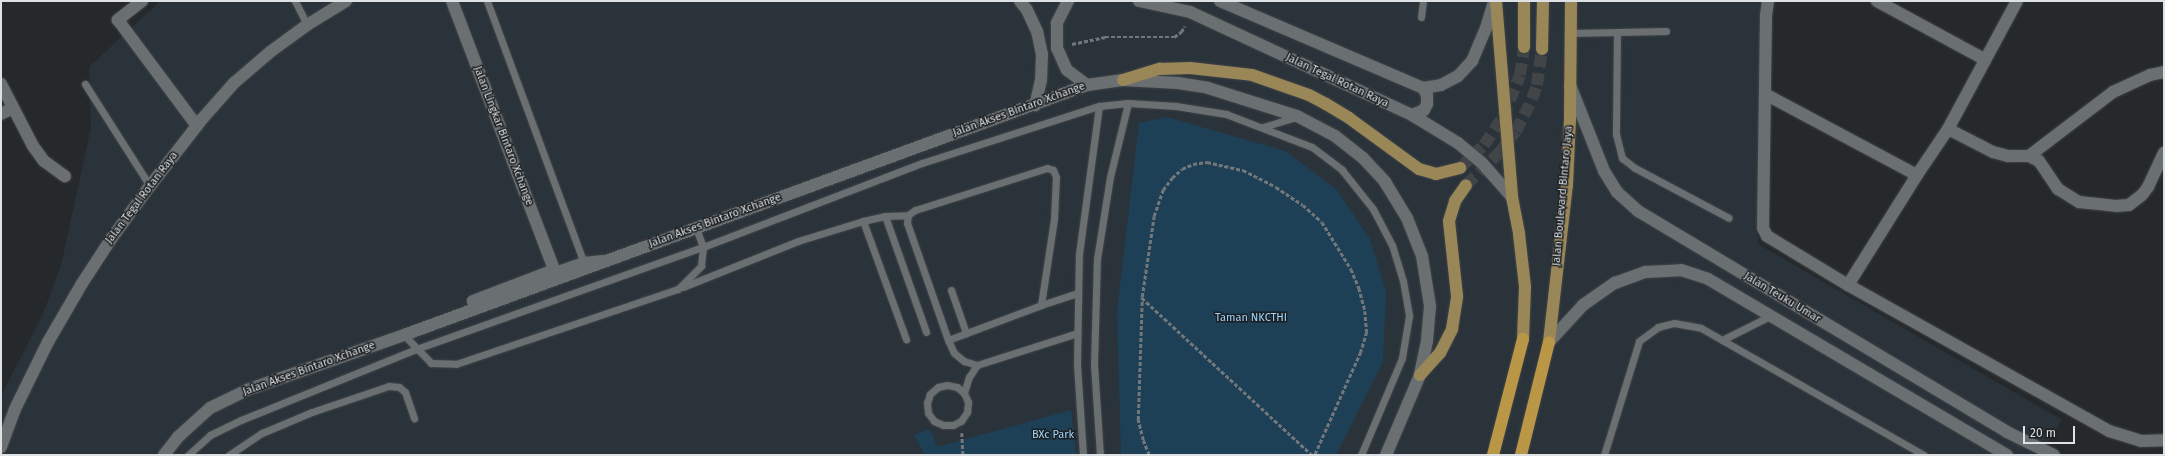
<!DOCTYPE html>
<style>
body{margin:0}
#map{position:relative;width:2165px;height:456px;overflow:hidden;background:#26292c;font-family:"Fira Sans",sans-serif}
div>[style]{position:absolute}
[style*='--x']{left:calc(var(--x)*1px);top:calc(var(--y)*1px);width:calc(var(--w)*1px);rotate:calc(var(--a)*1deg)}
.built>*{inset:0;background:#2a333a}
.green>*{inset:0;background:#1d4057}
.primary-tunnel>*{height:12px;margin-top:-6px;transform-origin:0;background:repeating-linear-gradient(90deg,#424548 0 12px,transparent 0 18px)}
.path>*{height:2.5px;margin-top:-1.25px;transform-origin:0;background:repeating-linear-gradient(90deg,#74777a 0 4px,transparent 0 6px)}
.roads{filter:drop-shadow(0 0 1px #414447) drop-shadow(0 0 1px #414447)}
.lane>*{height:7px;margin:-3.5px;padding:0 3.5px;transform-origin:3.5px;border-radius:3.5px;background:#6a6f72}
.street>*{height:12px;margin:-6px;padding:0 6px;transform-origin:6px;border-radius:6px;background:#6a6f72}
.secondary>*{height:12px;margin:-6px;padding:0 6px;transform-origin:6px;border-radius:6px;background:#6a6f72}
.primary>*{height:12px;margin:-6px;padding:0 6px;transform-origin:6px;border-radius:6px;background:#9a8758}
.highway>*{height:12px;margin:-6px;padding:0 6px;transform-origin:6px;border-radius:6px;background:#ba9746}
span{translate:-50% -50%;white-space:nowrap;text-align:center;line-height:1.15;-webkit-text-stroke:3px #1c2023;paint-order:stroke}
.street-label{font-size:11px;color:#dfe2e4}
.park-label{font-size:11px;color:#9ed5fd}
.frame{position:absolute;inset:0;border:2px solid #dfe2e4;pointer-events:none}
.scale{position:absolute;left:2023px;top:426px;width:52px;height:18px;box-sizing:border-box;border:2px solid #dfe2e4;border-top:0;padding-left:5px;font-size:12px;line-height:14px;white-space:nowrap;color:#dfe2e4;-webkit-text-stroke:3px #1c2023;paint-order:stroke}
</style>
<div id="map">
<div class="built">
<i style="clip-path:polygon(160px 1px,1763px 1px,1758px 244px,2062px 420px,2040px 455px,1px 455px,1px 396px,43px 314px,61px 265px,91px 128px,89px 67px)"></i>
</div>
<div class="green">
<i style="clip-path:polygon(1167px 117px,1285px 151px,1336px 189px,1370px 239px,1386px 291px,1383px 362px,1336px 455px,1121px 455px,1117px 312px,1139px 123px)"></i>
<i style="clip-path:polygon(1071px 410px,1076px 455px,925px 455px,914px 435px,930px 429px,937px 447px)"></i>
</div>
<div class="primary-tunnel">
<i style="--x:1460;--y:168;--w:33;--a:-44"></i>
<i style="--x:1484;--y:145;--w:34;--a:-56"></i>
<i style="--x:1503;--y:117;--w:45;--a:-68"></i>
<i style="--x:1520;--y:75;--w:28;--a:-82"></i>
<i style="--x:1466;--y:185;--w:47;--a:-44.1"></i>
<i style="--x:1500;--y:152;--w:26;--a:-53"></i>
<i style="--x:1516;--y:131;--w:36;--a:-63"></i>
<i style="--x:1532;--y:99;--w:15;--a:-70"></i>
<i style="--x:1537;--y:85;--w:36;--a:-82"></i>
</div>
<div class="path">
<i style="--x:1072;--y:44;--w:34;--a:-12"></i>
<i style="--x:1105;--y:37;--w:69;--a:0"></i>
<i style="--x:1174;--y:37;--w:9;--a:-36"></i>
<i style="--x:1181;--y:32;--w:7;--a:-56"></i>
<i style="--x:1142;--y:298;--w:231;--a:42.7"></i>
<i style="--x:962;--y:433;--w:22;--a:87"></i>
<i style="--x:1149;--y:455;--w:16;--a:-112"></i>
<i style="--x:1143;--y:440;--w:21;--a:-104"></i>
<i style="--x:1138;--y:420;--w:123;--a:-88.1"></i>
<i style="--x:1142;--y:297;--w:82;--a:-81.6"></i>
<i style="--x:1154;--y:216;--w:28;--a:-71"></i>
<i style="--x:1163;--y:190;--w:15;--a:-53"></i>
<i style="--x:1172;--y:178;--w:13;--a:-42"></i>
<i style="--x:1182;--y:169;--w:12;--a:-24"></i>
<i style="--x:1193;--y:164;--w:14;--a:-8"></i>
<i style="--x:1207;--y:162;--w:37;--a:13"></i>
<i style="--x:1243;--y:170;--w:37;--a:27"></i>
<i style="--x:1276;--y:187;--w:32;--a:34"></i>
<i style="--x:1303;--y:205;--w:25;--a:42"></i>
<i style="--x:1322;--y:222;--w:55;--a:58.3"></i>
<i style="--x:1351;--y:269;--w:21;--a:67"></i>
<i style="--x:1359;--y:288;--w:24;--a:75"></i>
<i style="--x:1365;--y:311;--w:21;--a:85"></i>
<i style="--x:1367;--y:332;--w:21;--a:107"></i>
<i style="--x:1361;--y:352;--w:113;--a:114.1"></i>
</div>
<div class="roads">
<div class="lane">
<i style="--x:295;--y:1;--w:27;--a:63"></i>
<i style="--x:487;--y:1;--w:276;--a:69.7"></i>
<i style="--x:1421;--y:17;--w:16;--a:-83"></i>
<i style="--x:1571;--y:33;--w:95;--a:-1.2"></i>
<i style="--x:1617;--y:33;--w:101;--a:90.6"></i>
<i style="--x:1616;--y:134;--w:25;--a:76"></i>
<i style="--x:1622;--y:158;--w:16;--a:38"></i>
<i style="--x:1635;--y:168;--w:106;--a:28"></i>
<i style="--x:85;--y:84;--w:121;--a:57.5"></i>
<i style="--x:1263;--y:127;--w:34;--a:-17"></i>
<i style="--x:885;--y:216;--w:123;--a:70.5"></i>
<i style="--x:863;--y:221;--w:126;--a:70"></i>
<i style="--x:554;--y:270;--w:31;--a:-19"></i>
<i style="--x:583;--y:260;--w:19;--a:-6"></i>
<i style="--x:683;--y:287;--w:124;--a:-21.8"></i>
<i style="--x:798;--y:241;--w:68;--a:-17.1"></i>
<i style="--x:863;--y:221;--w:23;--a:-13"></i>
<i style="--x:885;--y:216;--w:23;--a:-2"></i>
<i style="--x:951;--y:290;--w:46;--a:70.8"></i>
<i style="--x:1041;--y:305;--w:87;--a:-81.4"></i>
<i style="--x:1054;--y:219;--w:42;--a:-87.3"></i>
<i style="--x:1056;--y:177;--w:8;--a:-113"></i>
<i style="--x:1053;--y:170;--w:6;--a:-162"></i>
<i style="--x:1047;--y:168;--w:139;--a:162.3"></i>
<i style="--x:915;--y:210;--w:9;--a:144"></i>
<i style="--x:908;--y:215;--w:8;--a:97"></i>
<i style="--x:907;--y:223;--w:124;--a:70.7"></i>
<i style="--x:948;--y:340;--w:14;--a:65"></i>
<i style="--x:954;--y:353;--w:13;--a:39"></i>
<i style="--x:964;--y:361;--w:14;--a:17"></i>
<i style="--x:977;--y:365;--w:105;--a:-17.7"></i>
<i style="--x:404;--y:335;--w:39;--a:46"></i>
<i style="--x:431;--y:363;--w:25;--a:2"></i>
<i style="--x:456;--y:364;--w:234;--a:-18.7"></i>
<i style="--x:678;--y:289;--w:33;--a:-45"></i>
<i style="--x:701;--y:266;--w:19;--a:-84"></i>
<i style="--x:703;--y:247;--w:20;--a:-110"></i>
<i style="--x:948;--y:340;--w:99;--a:-20.6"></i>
<i style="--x:1041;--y:305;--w:39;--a:-18"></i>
<i style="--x:1722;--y:340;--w:54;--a:-26.6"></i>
<i style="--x:964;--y:393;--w:9;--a:-139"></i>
<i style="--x:957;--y:387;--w:10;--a:-169"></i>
<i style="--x:947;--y:385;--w:9;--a:167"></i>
<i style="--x:938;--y:387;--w:11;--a:139"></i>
<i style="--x:930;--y:394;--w:9;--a:108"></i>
<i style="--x:927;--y:403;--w:10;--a:84"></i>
<i style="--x:928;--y:413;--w:10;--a:53"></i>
<i style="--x:934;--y:421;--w:10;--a:24"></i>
<i style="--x:943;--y:425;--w:10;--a:0"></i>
<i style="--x:953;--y:425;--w:9;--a:-27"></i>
<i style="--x:961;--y:421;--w:11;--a:-56"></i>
<i style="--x:967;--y:412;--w:10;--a:-84"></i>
<i style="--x:968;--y:402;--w:10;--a:-114"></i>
<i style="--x:964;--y:393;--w:17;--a:-73"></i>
<i style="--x:969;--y:377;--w:14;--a:-56"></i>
<i style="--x:188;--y:455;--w:30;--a:-42"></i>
<i style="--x:210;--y:435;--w:34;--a:-26"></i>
<i style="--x:241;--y:420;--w:189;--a:-22.1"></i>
<i style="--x:416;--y:349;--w:305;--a:-19.6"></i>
<i style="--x:703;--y:247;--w:235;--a:-21"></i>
<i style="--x:922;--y:163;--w:186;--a:-17.9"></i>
<i style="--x:1099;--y:106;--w:29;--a:-6"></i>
<i style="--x:1128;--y:103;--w:48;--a:3.6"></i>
<i style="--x:1176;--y:106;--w:51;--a:9.1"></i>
<i style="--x:1226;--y:114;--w:92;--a:21"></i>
<i style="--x:1312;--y:147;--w:38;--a:37"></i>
<i style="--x:1342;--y:170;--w:50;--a:51.5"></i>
<i style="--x:1373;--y:209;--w:41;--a:62.2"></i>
<i style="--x:1392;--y:245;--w:38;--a:73"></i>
<i style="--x:1403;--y:281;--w:36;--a:80"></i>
<i style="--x:1409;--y:316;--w:43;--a:99.5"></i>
<i style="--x:1402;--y:358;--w:105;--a:112.9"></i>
<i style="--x:229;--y:455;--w:40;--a:-34"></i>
<i style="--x:262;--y:433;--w:54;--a:-22.8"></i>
<i style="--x:312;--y:412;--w:81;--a:-18.7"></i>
<i style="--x:389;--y:386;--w:10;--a:6"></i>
<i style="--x:399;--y:387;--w:8;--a:40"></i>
<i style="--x:405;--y:392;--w:28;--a:71"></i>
<i style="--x:1083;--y:455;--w:91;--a:-93.8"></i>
<i style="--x:1077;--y:364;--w:110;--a:-89"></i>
<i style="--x:1079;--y:254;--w:149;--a:-82.3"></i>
<i style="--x:1100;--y:455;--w:90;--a:-93.8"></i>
<i style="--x:1094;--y:365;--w:106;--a:-88.4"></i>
<i style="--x:1097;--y:259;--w:83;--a:-81"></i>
<i style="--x:1110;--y:177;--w:76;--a:-76.3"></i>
<i style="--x:1604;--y:455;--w:119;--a:-72.9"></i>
<i style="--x:1639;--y:341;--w:24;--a:-36"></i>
<i style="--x:1658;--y:327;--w:16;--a:-14"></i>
<i style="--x:1674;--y:323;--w:27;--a:10"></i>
<i style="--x:1701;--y:328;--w:257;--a:29.7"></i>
</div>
<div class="street">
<i style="--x:142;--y:1;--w:31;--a:142"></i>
<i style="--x:118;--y:20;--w:132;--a:53.3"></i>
<i style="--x:1768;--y:1;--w:14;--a:98"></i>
<i style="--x:1766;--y:15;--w:213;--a:90.8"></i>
<i style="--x:1763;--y:228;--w:9;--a:63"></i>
<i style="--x:1767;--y:236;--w:95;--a:31.2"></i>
<i style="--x:1848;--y:285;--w:299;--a:29.2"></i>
<i style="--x:2109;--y:431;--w:34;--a:17"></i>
<i style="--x:2141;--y:441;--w:23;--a:-2"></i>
<i style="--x:1877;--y:1;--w:122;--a:28.5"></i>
<i style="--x:1;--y:84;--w:70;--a:62.7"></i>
<i style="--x:33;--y:146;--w:19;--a:54"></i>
<i style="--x:44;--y:161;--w:26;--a:36"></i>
<i style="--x:1765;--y:94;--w:172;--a:28.1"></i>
<i style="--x:1;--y:114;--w:13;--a:-27"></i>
<i style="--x:1948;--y:129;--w:51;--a:27.1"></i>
<i style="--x:1993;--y:152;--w:16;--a:15"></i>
<i style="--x:2008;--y:156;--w:21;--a:0"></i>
<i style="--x:2029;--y:156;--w:11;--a:27"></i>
<i style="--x:2039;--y:161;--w:34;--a:56"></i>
<i style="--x:2058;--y:189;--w:25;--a:32"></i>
<i style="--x:2079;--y:202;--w:37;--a:6"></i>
<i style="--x:2116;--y:206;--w:13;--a:-4"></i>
<i style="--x:2129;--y:205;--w:16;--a:-38"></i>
<i style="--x:2142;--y:195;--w:10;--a:-53"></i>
<i style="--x:2148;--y:187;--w:38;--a:-65"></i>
<i style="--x:2029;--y:156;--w:106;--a:-37.3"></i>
<i style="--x:2113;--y:92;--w:41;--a:-24.7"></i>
<i style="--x:2150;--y:75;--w:14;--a:-12"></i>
<i style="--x:1848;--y:285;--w:130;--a:-57.9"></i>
<i style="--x:1917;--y:175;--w:55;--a:-56"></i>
<i style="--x:1948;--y:129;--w:145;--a:-61.7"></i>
</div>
<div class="secondary">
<i style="--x:452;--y:1;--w:288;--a:69.2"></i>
<i style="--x:554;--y:270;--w:87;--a:159.1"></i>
<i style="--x:1020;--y:1;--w:11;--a:52"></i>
<i style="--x:1027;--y:10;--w:23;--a:65"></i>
<i style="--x:1037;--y:31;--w:24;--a:78"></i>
<i style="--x:1042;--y:54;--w:26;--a:92"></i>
<i style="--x:1041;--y:80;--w:26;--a:103"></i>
<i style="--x:1068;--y:1;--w:25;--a:117"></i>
<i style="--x:1057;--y:23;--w:25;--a:90"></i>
<i style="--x:1057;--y:48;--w:24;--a:66"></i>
<i style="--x:1067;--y:70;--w:25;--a:37"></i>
<i style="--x:1139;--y:1;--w:52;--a:12.2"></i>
<i style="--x:1190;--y:12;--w:245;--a:24.9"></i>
<i style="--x:1412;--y:115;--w:54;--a:31.3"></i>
<i style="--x:1458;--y:143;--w:31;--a:40"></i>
<i style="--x:1482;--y:163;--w:45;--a:48.6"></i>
<i style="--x:1220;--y:1;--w:221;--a:23.2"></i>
<i style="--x:1423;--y:88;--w:18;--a:-9"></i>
<i style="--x:1441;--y:85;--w:19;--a:-28"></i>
<i style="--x:1458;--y:76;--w:21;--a:-47"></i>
<i style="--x:1472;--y:61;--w:36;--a:-67"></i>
<i style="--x:1486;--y:28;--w:28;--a:-73"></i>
<i style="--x:1570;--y:85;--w:92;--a:68.4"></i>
<i style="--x:1604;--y:171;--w:25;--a:58"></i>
<i style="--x:1617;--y:192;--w:28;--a:42"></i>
<i style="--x:1638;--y:211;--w:430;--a:30.9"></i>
<i style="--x:2007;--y:432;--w:52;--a:26.1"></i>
<i style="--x:1412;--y:115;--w:13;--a:-23"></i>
<i style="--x:1424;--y:110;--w:7;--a:-63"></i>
<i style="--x:1427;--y:104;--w:9;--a:-90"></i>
<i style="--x:1427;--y:95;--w:8;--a:-120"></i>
<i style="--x:1549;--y:342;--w:50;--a:-47.4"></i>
<i style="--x:1583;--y:305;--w:39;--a:-35"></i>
<i style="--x:1615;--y:283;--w:33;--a:-20"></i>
<i style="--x:1646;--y:272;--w:35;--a:-3"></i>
<i style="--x:1681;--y:270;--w:28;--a:18"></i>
<i style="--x:1708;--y:279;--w:347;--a:30.5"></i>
<i style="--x:1;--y:447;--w:40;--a:-69.8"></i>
<i style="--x:15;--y:409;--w:75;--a:-63.8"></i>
<i style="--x:48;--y:342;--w:66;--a:-59.9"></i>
<i style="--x:81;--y:285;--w:55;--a:-56.9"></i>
<i style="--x:111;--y:239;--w:66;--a:-53.7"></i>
<i style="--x:150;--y:186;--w:86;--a:-52.1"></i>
<i style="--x:203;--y:118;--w:47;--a:-48.5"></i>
<i style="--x:234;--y:83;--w:48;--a:-40.7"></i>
<i style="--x:270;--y:52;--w:46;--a:-36.1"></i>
<i style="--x:307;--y:25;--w:46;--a:-31.6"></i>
<i style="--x:164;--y:455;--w:23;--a:-52"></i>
<i style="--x:178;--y:437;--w:43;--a:-42.2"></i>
<i style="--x:210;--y:408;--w:41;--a:-25.9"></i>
<i style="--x:247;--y:390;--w:166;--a:-19.3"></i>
<i style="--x:404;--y:335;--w:727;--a:-20.1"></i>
<i style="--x:1087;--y:85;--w:36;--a:-8"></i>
<i style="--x:1123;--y:80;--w:55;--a:3.1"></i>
<i style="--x:1178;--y:83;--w:30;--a:9"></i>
<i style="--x:1208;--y:88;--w:93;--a:17.5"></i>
<i style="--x:1297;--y:116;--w:43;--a:27.8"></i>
<i style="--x:1335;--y:136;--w:36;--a:38"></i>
<i style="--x:1363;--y:158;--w:33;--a:47"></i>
<i style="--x:1385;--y:182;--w:42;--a:58.6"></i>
<i style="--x:1407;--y:218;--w:41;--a:68.5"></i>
<i style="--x:1422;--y:256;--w:51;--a:80.9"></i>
<i style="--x:1430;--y:306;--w:35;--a:95"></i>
<i style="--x:1427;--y:341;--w:35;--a:102"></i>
<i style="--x:1420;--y:375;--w:87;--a:113"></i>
</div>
<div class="primary">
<i style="--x:1496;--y:1;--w:197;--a:85.3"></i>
<i style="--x:1512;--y:197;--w:38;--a:79"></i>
<i style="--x:1519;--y:234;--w:53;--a:83.5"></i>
<i style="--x:1525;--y:287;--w:52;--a:92.2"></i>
<i style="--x:1524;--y:1;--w:46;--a:90"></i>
<i style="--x:1542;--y:49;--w:48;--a:-88.8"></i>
<i style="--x:1123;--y:80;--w:39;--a:-17"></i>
<i style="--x:1160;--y:69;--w:30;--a:-2"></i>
<i style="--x:1190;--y:68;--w:62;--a:6.4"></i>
<i style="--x:1252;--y:75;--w:60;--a:19.3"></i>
<i style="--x:1309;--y:95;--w:19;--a:28"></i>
<i style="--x:1326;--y:104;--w:27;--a:31"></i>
<i style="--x:1349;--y:118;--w:87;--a:36.1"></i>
<i style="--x:1419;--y:169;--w:18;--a:16"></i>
<i style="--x:1436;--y:174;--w:25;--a:-14"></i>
<i style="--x:1549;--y:342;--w:158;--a:-83.5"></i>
<i style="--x:1567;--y:185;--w:67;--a:-87.4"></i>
<i style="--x:1570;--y:118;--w:117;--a:-89.5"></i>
<i style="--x:1420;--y:375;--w:30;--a:-48"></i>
<i style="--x:1440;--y:353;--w:27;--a:-63"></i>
<i style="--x:1452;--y:329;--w:33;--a:-81"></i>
<i style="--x:1457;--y:296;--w:75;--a:-96.1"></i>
<i style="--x:1449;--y:221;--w:21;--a:-73"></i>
<i style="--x:1455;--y:201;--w:19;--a:-55"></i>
</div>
<div class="highway">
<i style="--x:1493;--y:455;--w:120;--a:-75.5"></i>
<i style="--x:1521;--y:455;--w:116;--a:-76.1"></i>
</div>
</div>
<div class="street-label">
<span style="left:1337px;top:81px;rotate:25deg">Jalan Tegal Rotan Raya</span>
<span style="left:1019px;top:110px;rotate:-20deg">Jalan Akses Bintaro Xchange</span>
<span style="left:503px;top:136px;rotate:69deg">Jalan Lingkar Bintaro Xchange</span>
<span style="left:1563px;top:196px;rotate:-85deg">Jalan Boulevard Bintaro Jaya</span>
<span style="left:142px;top:198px;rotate:-53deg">Jalan Tegal Rotan Raya</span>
<span style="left:715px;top:221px;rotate:-20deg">Jalan Akses Bintaro Xchange</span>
<span style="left:1782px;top:298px;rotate:31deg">Jalan Teuku Umar</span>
<span style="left:309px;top:369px;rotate:-20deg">Jalan Akses Bintaro Xchange</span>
</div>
<div class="park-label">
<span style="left:1251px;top:318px">Taman NKCTHI</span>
<span style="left:1053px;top:435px">BXc Park</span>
</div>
<div class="frame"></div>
<div class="scale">20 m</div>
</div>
